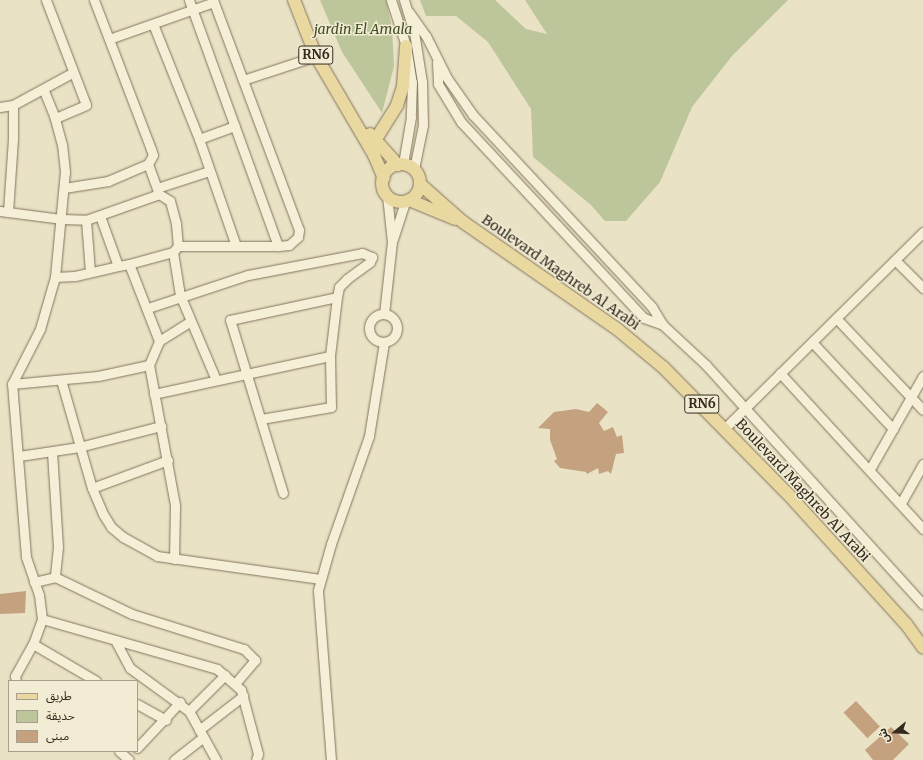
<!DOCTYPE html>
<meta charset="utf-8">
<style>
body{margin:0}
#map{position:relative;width:923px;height:760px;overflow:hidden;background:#e9e2c5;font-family:Merriweather,"Noto Sans Arabic",serif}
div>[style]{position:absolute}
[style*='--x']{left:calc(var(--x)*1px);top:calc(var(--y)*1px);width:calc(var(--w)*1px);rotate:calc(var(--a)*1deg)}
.green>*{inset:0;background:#bdc69a}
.building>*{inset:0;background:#c4a27f;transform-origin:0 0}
.roads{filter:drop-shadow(0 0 1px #83745d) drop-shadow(0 0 1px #83745d)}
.minor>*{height:9px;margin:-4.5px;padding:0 4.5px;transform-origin:4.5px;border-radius:4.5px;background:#f5efd7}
.minor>.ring{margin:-4.5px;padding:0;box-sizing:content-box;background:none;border:9px solid #f5efd7;border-radius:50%}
.major>*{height:12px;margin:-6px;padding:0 6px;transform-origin:6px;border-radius:6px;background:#e9d9a0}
.major>.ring{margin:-6px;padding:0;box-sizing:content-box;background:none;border:12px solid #e9d9a0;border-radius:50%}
span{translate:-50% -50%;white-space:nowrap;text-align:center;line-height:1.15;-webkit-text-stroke:3px #f2ecd4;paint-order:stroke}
.shield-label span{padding:1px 3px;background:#f2ecd4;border:1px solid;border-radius:3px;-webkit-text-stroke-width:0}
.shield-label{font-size:13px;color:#342b1f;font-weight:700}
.park-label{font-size:14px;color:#414e28;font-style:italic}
.street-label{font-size:14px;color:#342b1f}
.legend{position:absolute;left:8px;top:680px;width:130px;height:72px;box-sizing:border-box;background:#f2ecd4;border:1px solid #a69f8c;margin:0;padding:5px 7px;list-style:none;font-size:12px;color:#342b1f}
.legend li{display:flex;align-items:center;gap:8px;height:20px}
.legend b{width:20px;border:1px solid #a69f8c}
.north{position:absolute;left:875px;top:712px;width:40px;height:40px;-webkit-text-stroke:3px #f2ecd4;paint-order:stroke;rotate:252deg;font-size:11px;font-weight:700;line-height:16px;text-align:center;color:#342b1f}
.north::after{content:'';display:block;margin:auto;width:14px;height:18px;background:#342b1f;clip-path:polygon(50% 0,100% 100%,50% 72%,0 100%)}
</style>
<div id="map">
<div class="green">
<i style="clip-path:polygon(320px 0,386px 0,392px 28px,394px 66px,382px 113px,342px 52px)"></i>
<i style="clip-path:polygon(420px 0,495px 0,526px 29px,547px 34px,525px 0,788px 0,732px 56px,692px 107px,660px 182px,626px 221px,605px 221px,591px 205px,533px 157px,531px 109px,488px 42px,456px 16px,426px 16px)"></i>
</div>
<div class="building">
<i style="clip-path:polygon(597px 403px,608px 412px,599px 423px,604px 431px,613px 427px,617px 437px,622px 435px,624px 453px,616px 454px,611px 474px,608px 471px,599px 474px,598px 468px,587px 474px,586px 472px,560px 468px,554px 461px,557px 459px,550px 440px,550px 429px,538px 428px,554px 412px,576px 409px,589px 412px)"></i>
<i style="clip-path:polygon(26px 591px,25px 613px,0 614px,0 594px)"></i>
<i style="left:856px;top:701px;width:35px;height:17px;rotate:47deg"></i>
<i style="clip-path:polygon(891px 727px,909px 744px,893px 760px,873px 760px,865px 750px)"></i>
</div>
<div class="roads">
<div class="minor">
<i style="--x:46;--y:0;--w:112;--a:69.1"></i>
<i style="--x:86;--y:105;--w:34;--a:157"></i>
<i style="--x:94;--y:0;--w:160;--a:69.1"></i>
<i style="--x:151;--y:149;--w:6;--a:72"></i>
<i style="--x:153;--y:155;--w:10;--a:119"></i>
<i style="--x:148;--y:164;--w:32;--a:70"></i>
<i style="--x:159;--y:194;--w:13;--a:32"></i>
<i style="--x:170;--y:201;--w:24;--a:75"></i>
<i style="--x:176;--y:224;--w:22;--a:85"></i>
<i style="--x:178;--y:246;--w:8;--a:130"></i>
<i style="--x:173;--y:252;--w:44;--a:80.8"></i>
<i style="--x:180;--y:295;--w:92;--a:67"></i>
<i style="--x:189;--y:0;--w:262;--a:70.1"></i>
<i style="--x:391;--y:0;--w:48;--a:71.9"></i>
<i style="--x:406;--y:46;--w:36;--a:81"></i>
<i style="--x:412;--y:82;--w:35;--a:92"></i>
<i style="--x:411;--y:117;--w:48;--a:99.7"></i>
<i style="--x:404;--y:0;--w:34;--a:73"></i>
<i style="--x:414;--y:32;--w:51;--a:80.9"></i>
<i style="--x:422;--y:82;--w:43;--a:88.7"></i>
<i style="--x:423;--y:125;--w:45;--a:101.6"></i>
<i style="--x:409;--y:12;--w:29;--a:55"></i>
<i style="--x:426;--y:36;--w:47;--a:63.4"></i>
<i style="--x:447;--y:78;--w:45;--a:54.9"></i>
<i style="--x:473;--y:115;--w:262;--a:47"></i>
<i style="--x:652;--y:307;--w:21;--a:59"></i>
<i style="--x:663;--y:325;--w:59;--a:42.9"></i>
<i style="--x:706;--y:365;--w:323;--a:47.8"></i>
<i style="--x:153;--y:24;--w:124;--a:68.2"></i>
<i style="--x:199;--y:139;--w:113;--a:70.9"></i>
<i style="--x:109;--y:39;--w:111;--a:-19.4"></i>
<i style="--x:437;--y:62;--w:22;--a:87"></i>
<i style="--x:438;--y:84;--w:44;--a:58.8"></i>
<i style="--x:461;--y:122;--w:268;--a:47"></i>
<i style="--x:644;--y:318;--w:20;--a:20"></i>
<i style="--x:243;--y:80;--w:77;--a:-18.2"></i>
<i style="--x:0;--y:107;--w:13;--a:-9"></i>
<i style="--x:199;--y:139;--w:38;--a:-20"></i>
<i style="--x:64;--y:188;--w:45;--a:-9"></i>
<i style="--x:108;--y:181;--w:43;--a:-23"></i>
<i style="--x:157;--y:188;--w:55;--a:-18.1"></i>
<i style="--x:0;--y:211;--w:63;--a:7.4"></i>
<i style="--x:62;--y:219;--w:24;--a:2"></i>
<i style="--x:86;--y:220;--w:77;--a:-19.6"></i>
<i style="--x:8;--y:212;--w:74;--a:-86.1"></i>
<i style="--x:13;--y:138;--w:33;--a:-90"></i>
<i style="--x:13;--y:105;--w:67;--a:-28.5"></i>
<i style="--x:100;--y:216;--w:53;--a:70.2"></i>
<i style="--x:118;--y:266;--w:11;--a:-10"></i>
<i style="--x:129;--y:264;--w:83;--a:68.7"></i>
<i style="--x:86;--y:220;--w:52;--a:85.6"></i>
<i style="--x:393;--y:239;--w:39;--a:-72"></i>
<i style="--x:178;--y:246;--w:100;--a:0"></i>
<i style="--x:278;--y:246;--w:11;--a:-5"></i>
<i style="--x:289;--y:245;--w:12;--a:-42"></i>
<i style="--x:298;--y:237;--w:7;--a:-82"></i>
<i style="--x:299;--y:230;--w:246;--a:-110.5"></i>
<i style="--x:895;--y:260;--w:40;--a:45"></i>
<i style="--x:129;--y:264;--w:46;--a:-15.3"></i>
<i style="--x:55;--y:277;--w:20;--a:-3"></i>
<i style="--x:75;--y:276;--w:44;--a:-13.1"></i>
<i style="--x:148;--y:308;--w:105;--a:-18.3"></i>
<i style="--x:248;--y:275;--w:116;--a:-10.9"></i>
<i style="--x:362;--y:253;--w:11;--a:22"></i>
<i style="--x:372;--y:257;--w:5;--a:112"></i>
<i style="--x:370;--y:262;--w:29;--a:144"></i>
<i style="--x:347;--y:279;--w:11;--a:135"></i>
<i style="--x:339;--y:287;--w:10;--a:101"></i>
<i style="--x:337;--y:297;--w:59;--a:96.8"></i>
<i style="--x:330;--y:356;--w:51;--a:88.9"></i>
<i style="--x:331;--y:407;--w:71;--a:170.3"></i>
<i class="ring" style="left:369px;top:314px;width:19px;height:19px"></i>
<i style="--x:384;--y:314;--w:72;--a:-83.7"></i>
<i style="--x:392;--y:242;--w:47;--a:-96.1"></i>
<i style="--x:837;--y:319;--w:125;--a:46.6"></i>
<i style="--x:812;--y:342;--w:119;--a:47"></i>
<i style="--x:780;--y:373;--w:212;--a:47.5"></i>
<i style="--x:61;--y:380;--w:112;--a:74"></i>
<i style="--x:92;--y:488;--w:28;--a:67"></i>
<i style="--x:103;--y:514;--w:15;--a:58"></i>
<i style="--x:111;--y:527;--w:16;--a:40"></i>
<i style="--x:123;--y:537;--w:39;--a:29"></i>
<i style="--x:157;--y:556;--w:165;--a:8"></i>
<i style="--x:12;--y:384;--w:86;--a:-5.3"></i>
<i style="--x:98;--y:376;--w:52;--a:-12.2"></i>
<i style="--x:154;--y:394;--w:180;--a:-12.2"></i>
<i style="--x:725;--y:428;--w:279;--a:-44.7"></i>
<i style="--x:52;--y:452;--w:95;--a:86.4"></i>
<i style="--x:58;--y:547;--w:30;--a:96"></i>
<i style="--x:19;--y:456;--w:61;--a:-8.5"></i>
<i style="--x:79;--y:447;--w:85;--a:-14.4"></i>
<i style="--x:870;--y:469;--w:107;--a:-60.3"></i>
<i style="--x:92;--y:488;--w:81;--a:-20.2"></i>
<i style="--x:283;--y:493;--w:181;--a:-107"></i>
<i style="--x:230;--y:320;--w:109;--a:-12.1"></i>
<i style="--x:901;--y:503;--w:45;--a:-60.6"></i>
<i style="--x:174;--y:559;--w:54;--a:-88.9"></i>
<i style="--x:175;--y:505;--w:142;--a:-100.5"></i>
<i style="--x:149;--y:365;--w:26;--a:-67"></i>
<i style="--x:159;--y:341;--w:36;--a:-32"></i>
<i style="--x:34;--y:582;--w:22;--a:-13"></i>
<i style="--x:55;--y:577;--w:85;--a:25.7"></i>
<i style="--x:132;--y:614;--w:117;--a:17.4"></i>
<i style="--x:244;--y:649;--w:16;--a:45"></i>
<i style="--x:255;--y:660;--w:30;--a:130"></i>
<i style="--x:42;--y:619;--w:182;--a:15.9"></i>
<i style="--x:217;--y:669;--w:32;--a:41"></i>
<i style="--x:241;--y:690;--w:66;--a:75.1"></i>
<i style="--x:258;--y:754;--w:6;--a:108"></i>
<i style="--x:115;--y:640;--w:32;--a:62"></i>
<i style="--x:130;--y:668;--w:73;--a:36.1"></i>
<i style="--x:189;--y:711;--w:56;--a:61.1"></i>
<i style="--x:33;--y:644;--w:73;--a:30.4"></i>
<i style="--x:16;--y:681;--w:5;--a:-101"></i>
<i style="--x:15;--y:676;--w:37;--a:-61"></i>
<i style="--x:33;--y:644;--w:27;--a:-70"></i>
<i style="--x:42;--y:619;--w:24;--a:-97"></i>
<i style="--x:39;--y:595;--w:40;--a:-108.9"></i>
<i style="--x:26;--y:557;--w:174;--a:-94.6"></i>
<i style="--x:12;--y:384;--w:62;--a:-63"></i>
<i style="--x:40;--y:329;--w:54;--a:-73.9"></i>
<i style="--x:55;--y:277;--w:105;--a:-84.6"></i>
<i style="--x:65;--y:172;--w:27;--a:-96"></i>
<i style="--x:62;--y:145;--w:28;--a:-105"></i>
<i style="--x:55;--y:118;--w:31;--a:-112"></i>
<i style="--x:137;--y:704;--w:33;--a:29"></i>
<i style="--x:189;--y:711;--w:51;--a:-45"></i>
<i style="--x:199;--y:730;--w:56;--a:-37.7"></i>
<i style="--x:137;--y:748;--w:63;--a:-46.9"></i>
<i style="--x:119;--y:751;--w:13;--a:42"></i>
<i style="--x:174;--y:760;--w:36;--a:-38"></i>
<i style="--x:331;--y:760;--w:170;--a:-94.4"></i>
<i style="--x:318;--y:590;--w:48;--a:-74.2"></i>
<i style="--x:331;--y:544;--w:114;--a:-70.6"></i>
<i style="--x:369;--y:436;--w:95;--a:-80.9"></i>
</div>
<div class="major">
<i style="--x:294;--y:0;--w:60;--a:68.6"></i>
<i style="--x:316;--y:56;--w:115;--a:59.6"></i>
<i style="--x:374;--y:155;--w:25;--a:67"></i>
<i style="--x:370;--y:134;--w:42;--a:47.9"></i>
<i style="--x:376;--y:139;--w:40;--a:-58"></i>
<i style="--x:397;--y:105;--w:20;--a:-72"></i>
<i style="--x:403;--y:86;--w:40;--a:-85.7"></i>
<i class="ring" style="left:382px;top:164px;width:26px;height:26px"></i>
<i style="--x:420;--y:184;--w:57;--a:41.5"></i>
<i style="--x:463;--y:222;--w:188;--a:34.8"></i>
<i style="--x:617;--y:329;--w:60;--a:39.6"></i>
<i style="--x:663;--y:367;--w:178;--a:45.5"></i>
<i style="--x:788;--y:494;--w:176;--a:47.8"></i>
<i style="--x:906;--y:624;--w:29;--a:54"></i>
<i style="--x:409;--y:200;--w:50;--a:22.4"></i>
</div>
</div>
<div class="shield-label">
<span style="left:316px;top:55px">RN6</span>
<span style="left:702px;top:404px">RN6</span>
</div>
<div class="park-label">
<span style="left:363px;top:29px">jardin El Amala</span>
</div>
<div class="street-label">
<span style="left:561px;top:272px;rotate:35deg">Boulevard Maghreb Al Arabi</span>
<span style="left:803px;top:490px;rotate:47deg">Boulevard Maghreb Al Arabi</span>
</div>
<ul class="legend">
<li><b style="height:5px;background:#e9d9a0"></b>طريق</li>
<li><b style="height:11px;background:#bdc69a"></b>حديقة</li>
<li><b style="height:11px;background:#c4a27f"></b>مبنى</li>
</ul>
<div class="north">ش</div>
</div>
